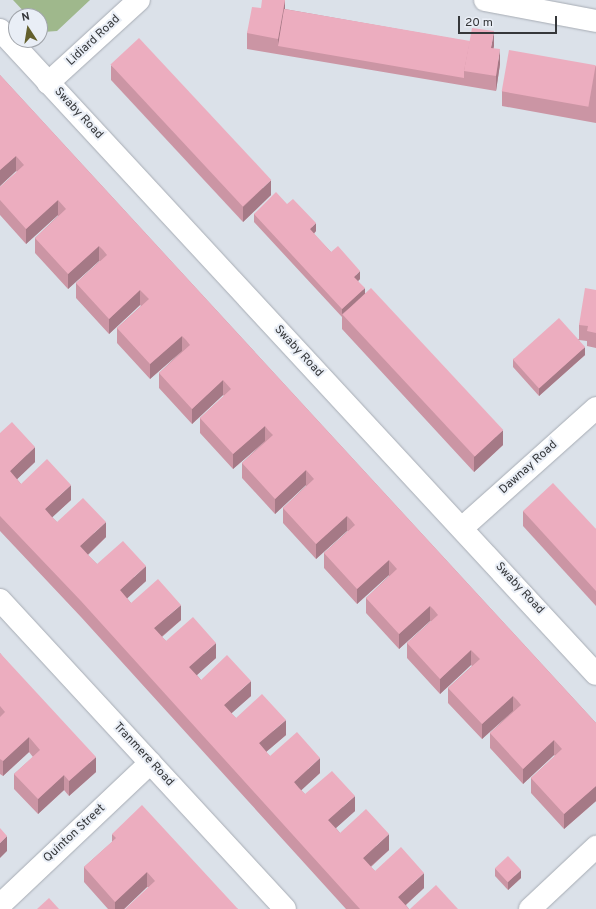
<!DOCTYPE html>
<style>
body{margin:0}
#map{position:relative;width:596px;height:909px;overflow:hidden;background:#dbe1e9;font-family:Overpass,sans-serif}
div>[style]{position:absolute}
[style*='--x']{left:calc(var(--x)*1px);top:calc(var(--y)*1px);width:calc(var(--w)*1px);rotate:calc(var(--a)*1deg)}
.green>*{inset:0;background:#9fb88c}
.roads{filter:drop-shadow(0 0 1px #a7acb4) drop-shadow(0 0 1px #a7acb4)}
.street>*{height:22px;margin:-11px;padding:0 11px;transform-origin:11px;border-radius:11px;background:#fff}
.wall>*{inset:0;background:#cb95a4}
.shaded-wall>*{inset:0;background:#a57986}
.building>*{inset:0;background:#ecadbf;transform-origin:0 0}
span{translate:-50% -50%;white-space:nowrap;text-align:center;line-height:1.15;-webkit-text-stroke:4px #e9eef6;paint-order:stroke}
.street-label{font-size:12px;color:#35373a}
.north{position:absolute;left:8px;top:8px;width:40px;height:40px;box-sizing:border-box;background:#e9eef6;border:1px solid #a1a5ab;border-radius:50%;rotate:348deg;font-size:11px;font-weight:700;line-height:16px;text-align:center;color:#35373a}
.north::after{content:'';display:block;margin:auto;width:14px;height:18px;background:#64602d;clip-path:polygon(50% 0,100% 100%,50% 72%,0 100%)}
.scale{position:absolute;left:458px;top:16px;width:99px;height:18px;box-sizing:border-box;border:2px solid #35373a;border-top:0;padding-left:5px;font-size:12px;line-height:14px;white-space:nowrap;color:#35373a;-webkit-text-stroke:3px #e9eef6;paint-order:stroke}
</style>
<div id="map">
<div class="green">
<i style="clip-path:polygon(13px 0,90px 0,57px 31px,43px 32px,40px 16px,28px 16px)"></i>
</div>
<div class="roads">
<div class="street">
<i style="--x:485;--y:0;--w:113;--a:10.7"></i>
<i style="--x:0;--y:30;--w:877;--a:47.22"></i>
<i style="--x:48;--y:83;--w:123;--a:-42.4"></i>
<i style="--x:462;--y:528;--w:180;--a:-41.8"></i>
<i style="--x:0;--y:600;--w:420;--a:47.3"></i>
<i style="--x:0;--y:905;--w:207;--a:-43.4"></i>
<i style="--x:530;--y:909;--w:91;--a:-43.2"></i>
</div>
</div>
<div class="wall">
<i style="clip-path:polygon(285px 0,285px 9px,494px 46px,493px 48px,500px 64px,496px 91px,247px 49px,247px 33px,261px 8px)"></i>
<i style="clip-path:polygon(111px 65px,271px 195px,243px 222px,111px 80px)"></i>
<i style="clip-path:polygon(596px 66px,596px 123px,502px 106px,502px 91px)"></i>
<i style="clip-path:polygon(0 75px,596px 723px,596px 801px,564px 829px,531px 793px,531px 778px,555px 756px,554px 755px,523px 784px,490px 748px,490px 733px,513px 711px,482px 739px,448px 703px,448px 688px,472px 666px,471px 665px,440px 694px,407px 658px,407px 643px,431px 621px,430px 621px,399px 649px,366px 613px,366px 598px,389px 576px,389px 575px,357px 604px,324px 568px,324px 553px,348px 531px,347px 531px,316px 559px,283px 523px,283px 508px,306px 486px,306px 485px,275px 514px,242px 478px,242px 463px,265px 441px,233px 469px,200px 433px,200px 418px,224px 396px,223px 395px,192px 424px,159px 388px,159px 373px,182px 351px,150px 379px,117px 343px,117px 328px,141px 306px,140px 305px,109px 334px,76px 298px,76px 283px,100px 261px,99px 261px,68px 289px,35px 253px,35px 238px,58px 216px,58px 215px,26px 244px,0 215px,0 187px,17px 172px,16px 171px,0 186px)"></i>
<i style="clip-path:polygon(287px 204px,316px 231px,314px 234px,331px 252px,360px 279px,358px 281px,365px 293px,503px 445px,474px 472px,342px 329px,342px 317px,254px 222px,254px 214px)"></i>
<i style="clip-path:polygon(596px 290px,596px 348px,587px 346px,587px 341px,579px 340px,585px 355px,539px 396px,513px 367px,513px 359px,579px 339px,579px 325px)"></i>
<i style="clip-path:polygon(0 433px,35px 462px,17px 479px,21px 484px,71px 500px,52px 517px,57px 522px,106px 537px,88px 555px,97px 564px,146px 581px,127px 598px,131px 603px,181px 620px,162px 637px,166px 641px,216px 658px,197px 675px,201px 680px,251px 696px,231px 713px,236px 718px,286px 735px,266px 752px,270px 756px,320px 773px,301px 790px,305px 794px,355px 811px,336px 828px,340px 833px,389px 850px,371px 867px,375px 871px,424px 888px,406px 905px,409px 909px,346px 909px,81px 617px,0 531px)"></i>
<i style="clip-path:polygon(523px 511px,596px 529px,596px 606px,523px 526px)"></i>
<i style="clip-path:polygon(0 653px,96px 772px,69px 796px,64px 790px,38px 814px,14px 789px,14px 774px,33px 757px,29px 752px,3px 776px,0 774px)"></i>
<i style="clip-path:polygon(112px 834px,238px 909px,147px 887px,124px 909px,108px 909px,84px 882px,84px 867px,112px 842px)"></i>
<i style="clip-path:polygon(495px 868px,521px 878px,508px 890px,495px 876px)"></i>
</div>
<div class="shaded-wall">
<i style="clip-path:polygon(285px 0,285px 10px,278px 46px,278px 39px)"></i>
<i style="clip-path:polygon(494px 31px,494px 46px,491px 63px,491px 48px)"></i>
<i style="clip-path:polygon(500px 49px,500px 64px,496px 91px,496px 76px)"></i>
<i style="clip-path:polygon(16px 156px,16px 171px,0 186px,0 170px)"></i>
<i style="clip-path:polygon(271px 180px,271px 195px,243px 222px,243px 207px)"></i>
<i style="clip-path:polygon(58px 200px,58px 215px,26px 244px,26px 229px)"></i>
<i style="clip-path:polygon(316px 223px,316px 231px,310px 237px,310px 229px)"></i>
<i style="clip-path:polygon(99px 246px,99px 261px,68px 289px,68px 274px)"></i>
<i style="clip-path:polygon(360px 271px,360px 279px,354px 285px,354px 277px)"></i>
<i style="clip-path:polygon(365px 288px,365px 296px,342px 314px,342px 317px,342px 309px)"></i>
<i style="clip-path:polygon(140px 290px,140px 305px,109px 334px,109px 319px)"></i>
<i style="clip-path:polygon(182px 336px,182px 351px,150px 379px,150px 364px)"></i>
<i style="clip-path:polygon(585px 347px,585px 355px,539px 396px,539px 388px)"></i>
<i style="clip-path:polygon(223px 380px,223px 395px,192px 424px,192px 409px)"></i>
<i style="clip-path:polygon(265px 426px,265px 441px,233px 469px,233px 454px)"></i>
<i style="clip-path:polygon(503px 430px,503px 445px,474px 472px,474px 457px)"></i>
<i style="clip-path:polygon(35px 447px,35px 462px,10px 486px,10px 471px)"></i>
<i style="clip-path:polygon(306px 470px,306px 485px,275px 514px,275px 499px)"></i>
<i style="clip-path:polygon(71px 485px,71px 500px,45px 524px,45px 509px)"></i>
<i style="clip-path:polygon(347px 516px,347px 531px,316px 559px,316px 544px)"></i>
<i style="clip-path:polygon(106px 522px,106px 537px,80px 562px,80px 546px)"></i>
<i style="clip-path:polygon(389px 560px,389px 575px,357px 604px,357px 589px)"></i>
<i style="clip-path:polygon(146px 566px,146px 581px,120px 605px,120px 590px)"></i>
<i style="clip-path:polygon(181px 605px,181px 620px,154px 643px,154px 628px)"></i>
<i style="clip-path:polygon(430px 606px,430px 621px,399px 649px,399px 634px)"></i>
<i style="clip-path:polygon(216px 643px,216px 658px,189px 682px,189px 667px)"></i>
<i style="clip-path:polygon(471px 650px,471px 665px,440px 694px,440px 679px)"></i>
<i style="clip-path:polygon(251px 681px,251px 696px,224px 720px,224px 705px)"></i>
<i style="clip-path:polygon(513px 696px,513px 711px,482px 739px,482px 724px)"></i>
<i style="clip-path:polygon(286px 720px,286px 735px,259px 758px,259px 743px)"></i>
<i style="clip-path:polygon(29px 737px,29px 752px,3px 776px,3px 761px)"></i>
<i style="clip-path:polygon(554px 740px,554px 755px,523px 784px,523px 769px)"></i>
<i style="clip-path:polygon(96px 757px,96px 772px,69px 796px,69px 781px)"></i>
<i style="clip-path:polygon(320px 758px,320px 773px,294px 797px,294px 782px)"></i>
<i style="clip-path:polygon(64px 775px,64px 790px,38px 814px,38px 799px)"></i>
<i style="clip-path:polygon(596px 786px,596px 801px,564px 829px,564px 814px)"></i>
<i style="clip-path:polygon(355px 796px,355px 811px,328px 835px,328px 820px)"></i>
<i style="clip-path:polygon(389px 834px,389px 850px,363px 873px,363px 858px)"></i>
<i style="clip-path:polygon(7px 836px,7px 851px,0 858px,0 843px)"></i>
<i style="clip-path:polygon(521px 870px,521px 878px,508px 890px,508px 882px)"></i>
<i style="clip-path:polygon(147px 872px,147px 887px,124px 909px,115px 909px,115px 902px)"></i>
<i style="clip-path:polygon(424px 873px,424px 888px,401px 909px,398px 897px)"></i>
</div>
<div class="building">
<i style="clip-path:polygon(262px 0,285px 0,278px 39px,247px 33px,252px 7px,261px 8px)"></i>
<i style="clip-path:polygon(284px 9px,470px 41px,464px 71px,464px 78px,278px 46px)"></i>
<i style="clip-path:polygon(472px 28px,494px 31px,491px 48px,500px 49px,496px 76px,464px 71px)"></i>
<i style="left:139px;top:38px;width:194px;height:39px;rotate:47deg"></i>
<i style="left:509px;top:50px;width:88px;height:42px;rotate:10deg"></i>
<i style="clip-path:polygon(0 75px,596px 723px,596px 786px,564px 814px,531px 778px,562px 749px,554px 740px,523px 769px,490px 733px,521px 705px,517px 700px,513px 696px,482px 724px,448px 688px,480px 659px,471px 650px,440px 679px,407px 643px,438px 615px,434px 610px,430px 606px,399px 634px,366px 598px,397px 569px,389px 560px,357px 589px,324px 553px,355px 525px,351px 520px,347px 516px,316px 544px,283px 508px,314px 479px,306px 470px,275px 499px,242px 463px,273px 435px,268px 430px,265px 426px,233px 454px,200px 418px,231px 389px,223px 380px,192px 409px,159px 373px,190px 345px,186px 340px,182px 336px,150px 364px,117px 328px,149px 299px,140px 290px,109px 319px,76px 283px,107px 255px,103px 250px,99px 246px,68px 274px,35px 238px,66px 209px,58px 200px,26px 229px,0 200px,0 187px,24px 165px,16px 156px,0 170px)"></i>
<i style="clip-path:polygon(276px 192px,287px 204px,293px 199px,316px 223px,310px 229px,331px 252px,338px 246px,360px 271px,354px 277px,365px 288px,342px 309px,254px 214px)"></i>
<i style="left:371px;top:288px;width:194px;height:39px;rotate:47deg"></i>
<i style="clip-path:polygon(585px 288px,596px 290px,596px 333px,587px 331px,588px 326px,579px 325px)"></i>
<i style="left:559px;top:318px;width:39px;height:62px;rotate:48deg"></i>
<i style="clip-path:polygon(12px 422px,35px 447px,10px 471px,21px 484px,47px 459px,71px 485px,45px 509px,51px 516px,57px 522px,83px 498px,106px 522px,80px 546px,91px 558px,97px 564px,123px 541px,146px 566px,120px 590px,131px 603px,158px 579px,181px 605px,154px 628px,166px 641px,193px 617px,216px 643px,189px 667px,201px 680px,227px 655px,251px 681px,224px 705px,236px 718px,262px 694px,286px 720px,259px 743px,270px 756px,297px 732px,320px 758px,294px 782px,299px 788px,305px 794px,332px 771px,355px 796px,328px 820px,340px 833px,366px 809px,389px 834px,363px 858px,375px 871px,401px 847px,424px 873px,398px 897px,409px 909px,360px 909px,81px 601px,0 516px,0 433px)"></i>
<i style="clip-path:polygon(553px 483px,596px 529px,596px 591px,523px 511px)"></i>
<i style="clip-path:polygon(0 653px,96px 757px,69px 781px,64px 775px,38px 799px,14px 774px,40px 750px,29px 737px,3px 761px,0 759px,0 717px,5px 712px,0 706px)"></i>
<i style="clip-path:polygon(142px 805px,238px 909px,125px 909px,155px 881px,147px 872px,115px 902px,84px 867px,116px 838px,112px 834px)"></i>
<i style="clip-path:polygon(0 828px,7px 836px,0 843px)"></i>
<i style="left:508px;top:856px;width:19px;height:18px;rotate:47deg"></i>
<i style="clip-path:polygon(436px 885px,458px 909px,410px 909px)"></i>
<i style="clip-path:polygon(49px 898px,59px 909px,37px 909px)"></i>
</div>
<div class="street-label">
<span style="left:94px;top:41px;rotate:-43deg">Lidiard Road</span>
<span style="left:78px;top:114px;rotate:47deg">Swaby Road</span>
<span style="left:298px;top:352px;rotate:47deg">Swaby Road</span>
<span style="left:529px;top:468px;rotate:-42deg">Dawnay Road</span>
<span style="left:519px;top:589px;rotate:47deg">Swaby Road</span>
<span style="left:143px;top:755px;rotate:47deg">Tranmere Road</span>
<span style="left:75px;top:834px;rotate:-43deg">Quinton Street</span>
</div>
<div class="north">N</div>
<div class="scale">20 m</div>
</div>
